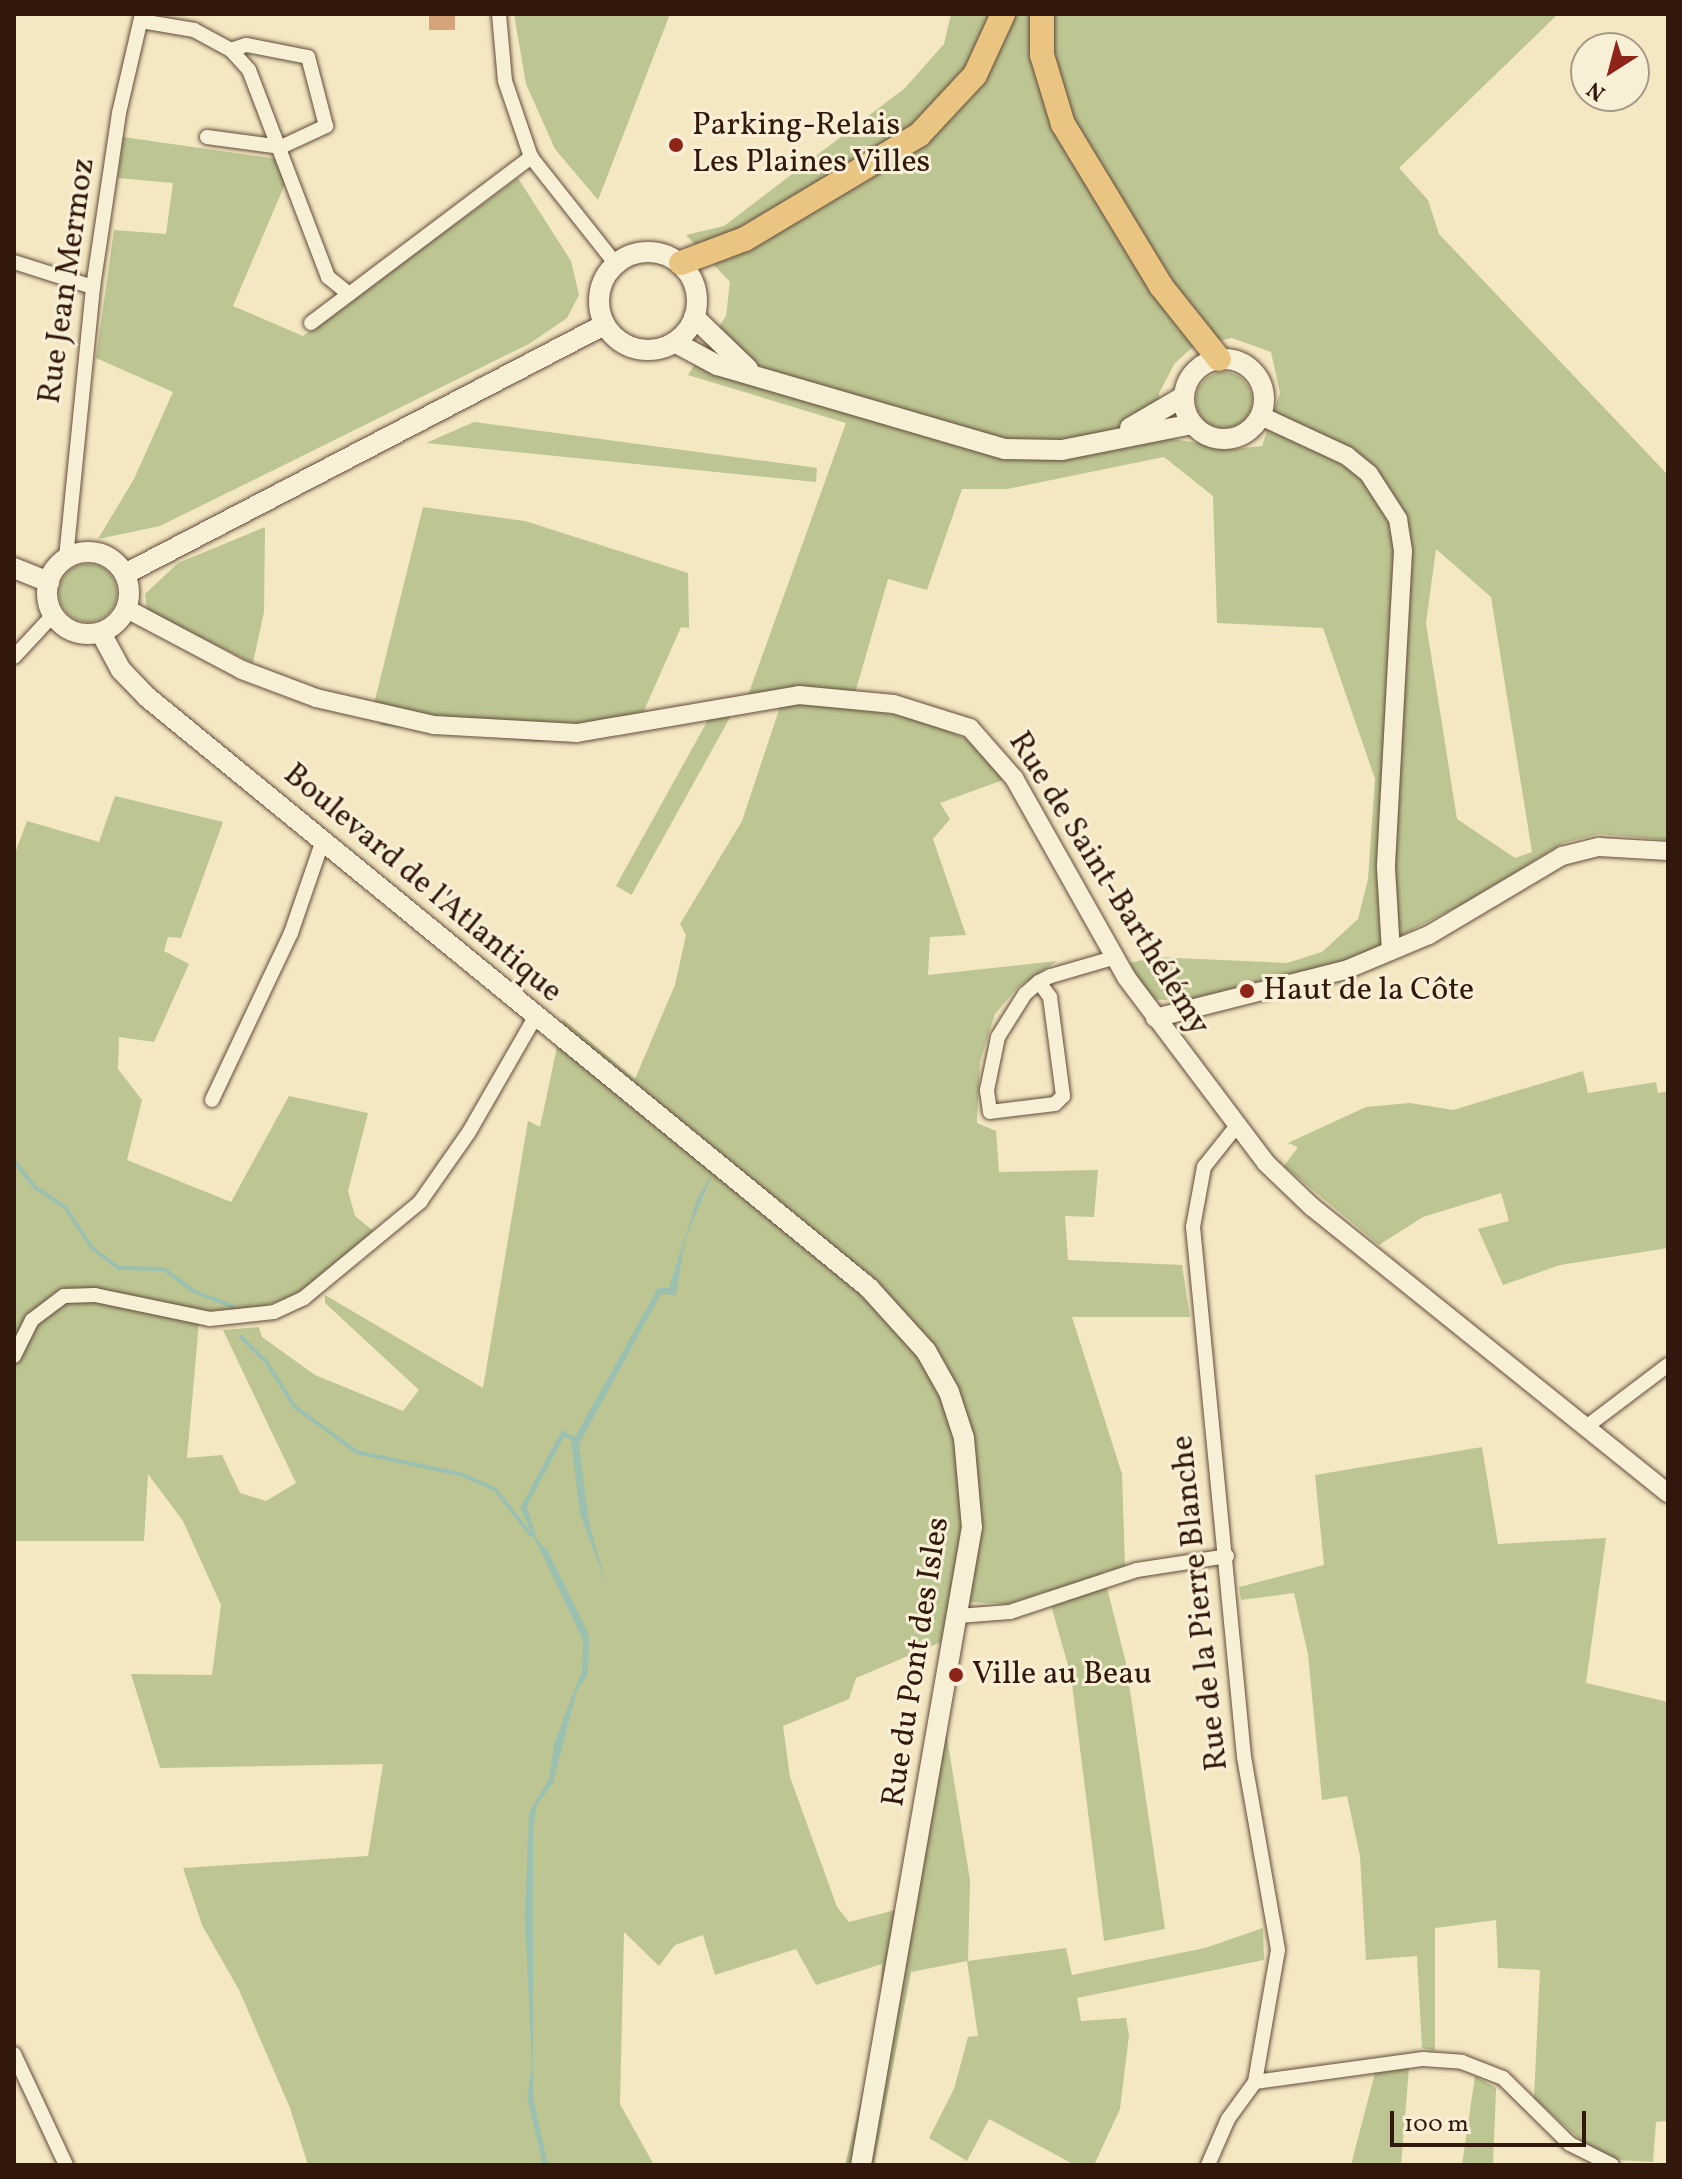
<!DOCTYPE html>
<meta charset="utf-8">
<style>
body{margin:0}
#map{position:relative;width:1682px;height:2179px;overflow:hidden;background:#f3e8c2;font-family:Vollkorn,serif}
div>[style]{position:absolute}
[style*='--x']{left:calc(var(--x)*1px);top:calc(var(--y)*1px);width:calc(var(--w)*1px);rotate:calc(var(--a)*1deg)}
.green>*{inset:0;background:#bdc592;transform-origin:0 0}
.round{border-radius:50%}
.water>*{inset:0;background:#9bc0b0}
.stream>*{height:4px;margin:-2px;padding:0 2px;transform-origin:2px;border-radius:2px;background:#9bc0b0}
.building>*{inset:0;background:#d6a47a;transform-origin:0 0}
.roads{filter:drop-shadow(0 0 2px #624b3a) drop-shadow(0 0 2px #624b3a)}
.minor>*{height:14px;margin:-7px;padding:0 7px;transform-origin:7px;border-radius:7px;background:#f7f0d7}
.tertiary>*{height:18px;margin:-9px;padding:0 9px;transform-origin:9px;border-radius:9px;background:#f7f0d7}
.secondary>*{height:20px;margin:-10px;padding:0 10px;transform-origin:10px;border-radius:10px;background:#f7f0d7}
.secondary>.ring{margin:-10px;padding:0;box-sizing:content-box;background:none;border:20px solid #f7f0d7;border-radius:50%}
.trunk>*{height:24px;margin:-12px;padding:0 12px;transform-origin:12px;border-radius:12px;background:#eac481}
.dots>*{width:22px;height:22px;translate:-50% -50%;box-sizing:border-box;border:4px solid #f7f0d7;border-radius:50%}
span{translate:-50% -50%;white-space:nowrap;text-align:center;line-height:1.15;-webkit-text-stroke:6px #f7f0d7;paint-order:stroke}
.poi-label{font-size:32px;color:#32170c}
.left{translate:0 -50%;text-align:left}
.street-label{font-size:32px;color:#32170c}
.frame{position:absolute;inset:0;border:16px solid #32170c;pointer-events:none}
.north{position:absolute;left:1570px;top:32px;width:80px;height:80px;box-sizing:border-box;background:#f7f0d7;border:2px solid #a89986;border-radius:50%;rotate:216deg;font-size:22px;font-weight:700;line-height:32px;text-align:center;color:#32170c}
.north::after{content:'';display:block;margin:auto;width:28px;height:36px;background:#8f2418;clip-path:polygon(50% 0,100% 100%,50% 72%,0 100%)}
.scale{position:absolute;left:1390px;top:2111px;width:196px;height:36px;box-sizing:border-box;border:4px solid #32170c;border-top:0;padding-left:10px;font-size:24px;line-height:28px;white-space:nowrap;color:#32170c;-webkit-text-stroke:6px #f7f0d7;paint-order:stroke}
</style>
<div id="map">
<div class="green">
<i style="clip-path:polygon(514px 14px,670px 14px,598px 200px,555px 149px,526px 84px)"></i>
<i style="clip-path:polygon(evenodd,951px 14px,1558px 14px,1399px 168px,1428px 200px,1439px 234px,1668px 475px,1668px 840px,1599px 834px,1563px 843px,1465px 903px,1358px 957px,1190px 1002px,1150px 999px,1130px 963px,1154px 957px,1287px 963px,1322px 952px,1358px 919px,1368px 879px,1375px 779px,1323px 628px,1217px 623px,1213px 496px,1164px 457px,1007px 489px,962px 489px,927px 590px,888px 579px,851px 707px,924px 720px,970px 741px,1003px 780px,940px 803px,950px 819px,933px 839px,966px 935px,930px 937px,928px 975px,1057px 961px,1018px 987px,995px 1014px,980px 1062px,977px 1123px,996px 1131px,999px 1172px,1098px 1170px,1094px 1217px,1065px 1216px,1068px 1260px,1182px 1265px,1190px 1317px,1072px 1317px,1122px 1474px,1125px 1566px,1103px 1572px,1126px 1663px,1165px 1929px,1104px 1941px,1071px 1676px,1047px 1591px,1008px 1604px,950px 1601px,941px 1642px,856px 1678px,849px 1699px,783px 1726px,790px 1777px,837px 1907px,849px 1922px,915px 1905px,945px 1725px,970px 1880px,968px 1961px,1066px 1948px,1072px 1975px,1205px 1948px,1263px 1928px,1264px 1960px,1077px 1998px,1081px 2021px,1126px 2018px,1129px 2035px,1120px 2109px,1094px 2165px,1075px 2165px,989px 2119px,967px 2161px,929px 2138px,954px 2089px,968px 2037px,978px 2036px,967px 1961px,911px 1972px,874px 2165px,845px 2165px,880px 2024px,882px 1964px,816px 1985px,796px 1949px,715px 1975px,703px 1935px,675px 1945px,659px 1966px,624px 1932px,620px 2104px,654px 2165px,308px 2165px,290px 2108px,239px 1990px,202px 1925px,183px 1868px,368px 1856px,383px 1764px,160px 1768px,131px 1674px,212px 1675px,221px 1605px,183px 1521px,148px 1474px,144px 1541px,14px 1541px,14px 856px,27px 821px,99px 842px,115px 796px,223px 822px,181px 938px,168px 937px,164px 951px,189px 964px,154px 1042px,119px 1037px,118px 1069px,142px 1100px,127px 1160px,231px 1202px,289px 1096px,368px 1113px,348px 1191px,355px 1216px,376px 1233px,312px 1285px,285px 1299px,255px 1309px,200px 1311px,187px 1458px,222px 1455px,240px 1493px,266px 1501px,296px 1483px,223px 1330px,259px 1327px,262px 1337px,315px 1375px,403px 1411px,419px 1390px,325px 1303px,325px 1295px,483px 1388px,528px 1121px,540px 1127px,563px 1019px,635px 1079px,675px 985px,686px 935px,680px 924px,742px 821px,780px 707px,742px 712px,846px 423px,688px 375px,726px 316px,730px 282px,686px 235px,724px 226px,905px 88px,944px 44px,951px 14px,1232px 338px,1271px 352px,1280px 393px,1262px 446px,1232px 449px,1162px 437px,1159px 393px,1175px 363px,1194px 346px,1232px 338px,951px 14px,1436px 549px,1491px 597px,1532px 852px,1515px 858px,1457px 819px,1426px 623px,1436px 549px)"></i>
<i style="clip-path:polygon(123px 137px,278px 159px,285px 184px,233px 306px,303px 336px,518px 178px,571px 261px,579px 295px,567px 318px,529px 344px,160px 526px,98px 539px,134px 479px,173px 392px,96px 358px,114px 230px,166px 234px,173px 183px,118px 178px)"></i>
<i class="round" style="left:1196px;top:372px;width:56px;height:56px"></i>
<i style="clip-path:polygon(474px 422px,817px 468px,816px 482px,426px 443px)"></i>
<i style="clip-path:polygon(423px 507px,525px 521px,688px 573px,689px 628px,681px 627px,635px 731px,536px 742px,380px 725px,386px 708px,374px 704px)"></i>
<i style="clip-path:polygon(265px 527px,264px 612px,253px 663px,147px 611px,145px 594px,178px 563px)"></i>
<i class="round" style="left:59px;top:564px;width:58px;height:58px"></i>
<i style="left:733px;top:712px;width:209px;height:18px;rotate:119deg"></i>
<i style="clip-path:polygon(1583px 1071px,1588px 1093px,1656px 1082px,1658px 1093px,1668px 1091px,1668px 1248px,1560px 1265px,1503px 1285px,1478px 1229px,1509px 1221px,1501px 1193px,1423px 1217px,1379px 1245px,1284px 1166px,1298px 1147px,1288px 1143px,1366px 1107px,1410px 1103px,1453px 1110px)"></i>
<i style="clip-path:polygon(1482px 1447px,1498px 1544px,1606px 1538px,1586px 1683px,1668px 1702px,1668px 2121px,1656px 2122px,1653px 2162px,1617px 2160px,1582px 2141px,1534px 2098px,1540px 1970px,1498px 1968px,1496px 1920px,1435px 1928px,1435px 2051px,1422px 2048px,1417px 1956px,1366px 1960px,1360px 1856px,1347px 1796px,1322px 1800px,1308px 1654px,1294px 1593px,1241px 1600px,1239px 1587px,1324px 1565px,1315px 1475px)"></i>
<i style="clip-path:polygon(1409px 2068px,1401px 2165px,1351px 2165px,1375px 2073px)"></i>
<i style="clip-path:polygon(1475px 2076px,1496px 2088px,1493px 2165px,1462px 2165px)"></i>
</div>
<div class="water">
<i style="clip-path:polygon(714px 1170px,685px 1240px,676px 1295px,661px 1294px,579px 1444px,589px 1523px,607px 1586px,580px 1514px,571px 1440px,564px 1437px,527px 1506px,537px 1539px,548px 1551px,589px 1635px,588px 1675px,577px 1690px,553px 1783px,537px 1805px,533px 1828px,533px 2097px,548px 2165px,543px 2165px,527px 2097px,532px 2067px,525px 1916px,529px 1813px,549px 1779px,554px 1744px,582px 1670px,583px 1640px,520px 1508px,562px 1430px,575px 1437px,658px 1288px,669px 1288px,697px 1199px)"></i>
</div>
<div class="stream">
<i style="--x:14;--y:1161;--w:33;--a:51"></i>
<i style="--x:35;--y:1187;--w:36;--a:34"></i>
<i style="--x:65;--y:1207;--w:49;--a:56.6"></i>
<i style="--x:92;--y:1248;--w:34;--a:37"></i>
<i style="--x:119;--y:1268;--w:45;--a:1.3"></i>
<i style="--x:164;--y:1269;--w:36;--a:37"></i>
<i style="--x:193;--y:1291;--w:42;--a:21"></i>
<i style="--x:241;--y:1337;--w:33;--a:44"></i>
<i style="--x:265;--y:1360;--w:56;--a:57.4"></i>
<i style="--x:295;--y:1407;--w:77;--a:36"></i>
<i style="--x:357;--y:1452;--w:108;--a:12.2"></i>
<i style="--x:463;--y:1475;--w:35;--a:24"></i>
<i style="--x:495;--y:1489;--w:58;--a:52"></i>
</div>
<div class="building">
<i style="left:429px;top:14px;width:26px;height:16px"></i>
</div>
<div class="roads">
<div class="minor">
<i style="--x:499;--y:14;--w:67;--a:84.9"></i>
<i style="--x:505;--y:81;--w:80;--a:71.1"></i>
<i style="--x:531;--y:157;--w:135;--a:51.6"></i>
<i style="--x:141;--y:21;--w:54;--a:9.6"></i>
<i style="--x:194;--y:30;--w:42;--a:28.4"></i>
<i style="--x:231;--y:50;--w:27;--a:48"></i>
<i style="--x:249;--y:70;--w:222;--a:69.1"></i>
<i style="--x:328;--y:277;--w:27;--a:39"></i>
<i style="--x:207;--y:137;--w:75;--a:7.7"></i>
<i style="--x:281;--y:147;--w:50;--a:-25"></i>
<i style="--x:326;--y:126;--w:71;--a:-104.6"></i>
<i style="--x:308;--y:57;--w:63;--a:-169"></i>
<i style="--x:246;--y:45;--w:16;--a:162"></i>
<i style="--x:14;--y:262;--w:83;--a:17.6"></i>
<i style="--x:311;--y:323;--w:276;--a:-37"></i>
<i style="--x:66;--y:558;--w:272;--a:-84.3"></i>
<i style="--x:93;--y:287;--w:176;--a:-81.5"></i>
<i style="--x:119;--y:113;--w:102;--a:-76.9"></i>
<i style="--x:14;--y:657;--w:57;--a:-47.1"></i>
<i style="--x:1039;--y:982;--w:19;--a:54"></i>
<i style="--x:1050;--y:997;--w:100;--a:82.5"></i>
<i style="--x:1063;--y:1096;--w:11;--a:135"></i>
<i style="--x:1055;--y:1104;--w:65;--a:173"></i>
<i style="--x:990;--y:1112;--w:22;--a:-98"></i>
<i style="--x:987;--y:1090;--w:54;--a:-78.3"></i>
<i style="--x:998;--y:1037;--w:51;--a:-57.9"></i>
<i style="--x:1025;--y:994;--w:18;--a:-41"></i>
<i style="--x:1039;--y:982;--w:13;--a:-27"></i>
<i style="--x:1051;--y:976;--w:65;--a:-16.2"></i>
<i style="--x:212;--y:1100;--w:185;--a:-64.7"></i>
<i style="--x:291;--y:933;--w:98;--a:-71"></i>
<i style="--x:1235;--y:1128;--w:50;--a:128.5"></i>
<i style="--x:1204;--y:1167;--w:61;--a:100.4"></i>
<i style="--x:1193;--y:1227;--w:532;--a:84.5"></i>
<i style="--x:1244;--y:1757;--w:196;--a:80"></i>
<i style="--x:1278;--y:1950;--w:134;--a:99.9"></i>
<i style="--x:14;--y:1356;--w:40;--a:-63.4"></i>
<i style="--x:32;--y:1320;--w:40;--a:-37"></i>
<i style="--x:64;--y:1296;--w:31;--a:-2"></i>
<i style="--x:95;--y:1295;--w:117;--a:11.8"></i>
<i style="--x:210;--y:1319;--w:64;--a:-6.2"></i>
<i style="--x:274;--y:1312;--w:33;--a:-25"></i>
<i style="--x:304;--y:1298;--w:151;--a:-39.6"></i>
<i style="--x:420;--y:1202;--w:85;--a:-55"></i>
<i style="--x:469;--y:1132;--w:133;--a:-60.1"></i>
<i style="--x:1586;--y:1427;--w:103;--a:-37.1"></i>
<i style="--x:958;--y:1616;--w:52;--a:-4.4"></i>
<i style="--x:1010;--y:1612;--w:134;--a:-18.3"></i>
<i style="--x:1137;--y:1570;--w:91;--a:-8.8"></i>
<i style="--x:14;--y:2054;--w:123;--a:64.9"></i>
<i style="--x:1208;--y:2165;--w:50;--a:-66.5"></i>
<i style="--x:1228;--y:2119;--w:46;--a:-53.9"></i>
<i style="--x:1255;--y:2082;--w:170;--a:-7.8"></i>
<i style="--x:1423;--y:2059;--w:39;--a:4"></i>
<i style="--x:1462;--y:2062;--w:44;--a:21.3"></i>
<i style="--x:1503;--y:2078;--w:94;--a:44.6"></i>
<i style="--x:1570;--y:2144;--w:47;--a:26.6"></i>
</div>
<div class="tertiary">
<i style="--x:1261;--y:416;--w:95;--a:24.9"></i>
<i style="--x:1347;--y:456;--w:28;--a:39"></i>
<i style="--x:1369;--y:474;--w:54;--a:57.2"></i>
<i style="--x:1398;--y:519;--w:32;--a:81"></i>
<i style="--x:1403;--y:551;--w:317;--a:93.1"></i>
<i style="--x:1386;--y:868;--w:83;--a:86.6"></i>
<i style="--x:127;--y:609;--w:130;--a:27.9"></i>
<i style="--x:242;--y:670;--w:79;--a:20.7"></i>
<i style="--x:316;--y:698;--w:121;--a:12.9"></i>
<i style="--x:434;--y:725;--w:143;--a:3.2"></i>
<i style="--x:577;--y:733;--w:225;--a:-9.7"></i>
<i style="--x:799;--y:695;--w:95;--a:5.4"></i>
<i style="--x:894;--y:704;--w:80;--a:17.5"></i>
<i style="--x:970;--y:728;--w:67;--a:48.7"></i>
<i style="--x:1014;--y:778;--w:228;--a:60.6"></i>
<i style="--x:1126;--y:977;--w:233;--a:53"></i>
<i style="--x:1266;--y:1163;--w:64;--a:43.7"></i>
<i style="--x:1312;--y:1207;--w:457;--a:38.8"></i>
<i style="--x:1155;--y:1018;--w:199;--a:-14.2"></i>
<i style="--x:1348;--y:969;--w:88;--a:-22.8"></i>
<i style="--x:1429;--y:935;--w:155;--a:-30.7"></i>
<i style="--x:1562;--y:856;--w:38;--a:-14"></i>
<i style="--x:1599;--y:847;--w:69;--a:3.3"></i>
</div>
<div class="secondary">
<i class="ring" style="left:599px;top:252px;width:78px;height:78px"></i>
<i style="--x:694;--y:317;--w:75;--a:43.9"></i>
<i style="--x:676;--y:343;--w:47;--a:28.2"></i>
<i style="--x:717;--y:365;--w:300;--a:16.3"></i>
<i style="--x:1005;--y:449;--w:57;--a:1"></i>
<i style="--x:1062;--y:450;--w:133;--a:-11.3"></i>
<i class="ring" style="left:1184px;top:359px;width:60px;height:60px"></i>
<i style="--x:1130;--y:428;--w:61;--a:-30.3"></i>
<i class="ring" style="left:47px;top:552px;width:62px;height:62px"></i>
<i style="--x:14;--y:568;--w:38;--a:22"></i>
<i style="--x:125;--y:574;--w:540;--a:-27.47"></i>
<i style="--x:101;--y:633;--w:42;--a:61.6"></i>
<i style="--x:121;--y:670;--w:37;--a:46"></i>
<i style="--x:147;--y:697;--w:933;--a:39.3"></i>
<i style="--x:869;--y:1288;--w:85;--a:47.9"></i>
<i style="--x:926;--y:1351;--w:47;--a:60.7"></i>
<i style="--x:949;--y:1392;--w:48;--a:71.9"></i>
<i style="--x:964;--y:1438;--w:89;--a:84.9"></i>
<i style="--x:972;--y:1527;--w:648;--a:99.87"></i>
</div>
<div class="trunk">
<i style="--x:1042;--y:14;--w:41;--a:90"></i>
<i style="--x:1042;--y:55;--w:72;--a:73.1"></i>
<i style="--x:1063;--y:124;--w:189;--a:58.8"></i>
<i style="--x:1161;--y:286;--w:93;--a:51.5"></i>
<i style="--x:681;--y:263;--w:68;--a:-20.6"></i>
<i style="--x:745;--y:239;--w:203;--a:-30.9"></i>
<i style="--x:919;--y:135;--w:82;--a:-47"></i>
<i style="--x:975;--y:75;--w:67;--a:-65.3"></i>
</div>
</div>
<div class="dots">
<i style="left:676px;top:145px;background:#8f2418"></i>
<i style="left:1247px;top:991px;background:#8f2418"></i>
<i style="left:956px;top:1675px;background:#8f2418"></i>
</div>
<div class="poi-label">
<span class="left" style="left:692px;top:145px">Parking-Relais<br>Les Plaines Villes</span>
<span class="left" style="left:1263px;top:991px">Haut de la Côte</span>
<span class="left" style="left:972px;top:1675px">Ville au Beau</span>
</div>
<div class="street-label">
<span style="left:68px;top:281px;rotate:-82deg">Rue Jean Mermoz</span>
<span style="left:422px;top:884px;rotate:40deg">Boulevard de l'Atlantique</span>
<span style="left:1108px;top:884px;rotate:58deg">Rue de Saint-Barthélémy</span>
<span style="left:1201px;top:1603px;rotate:-96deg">Rue de la Pierre Blanche</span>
<span style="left:917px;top:1662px;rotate:-81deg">Rue du Pont des Isles</span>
</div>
<div class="frame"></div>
<div class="north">N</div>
<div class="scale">100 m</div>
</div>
